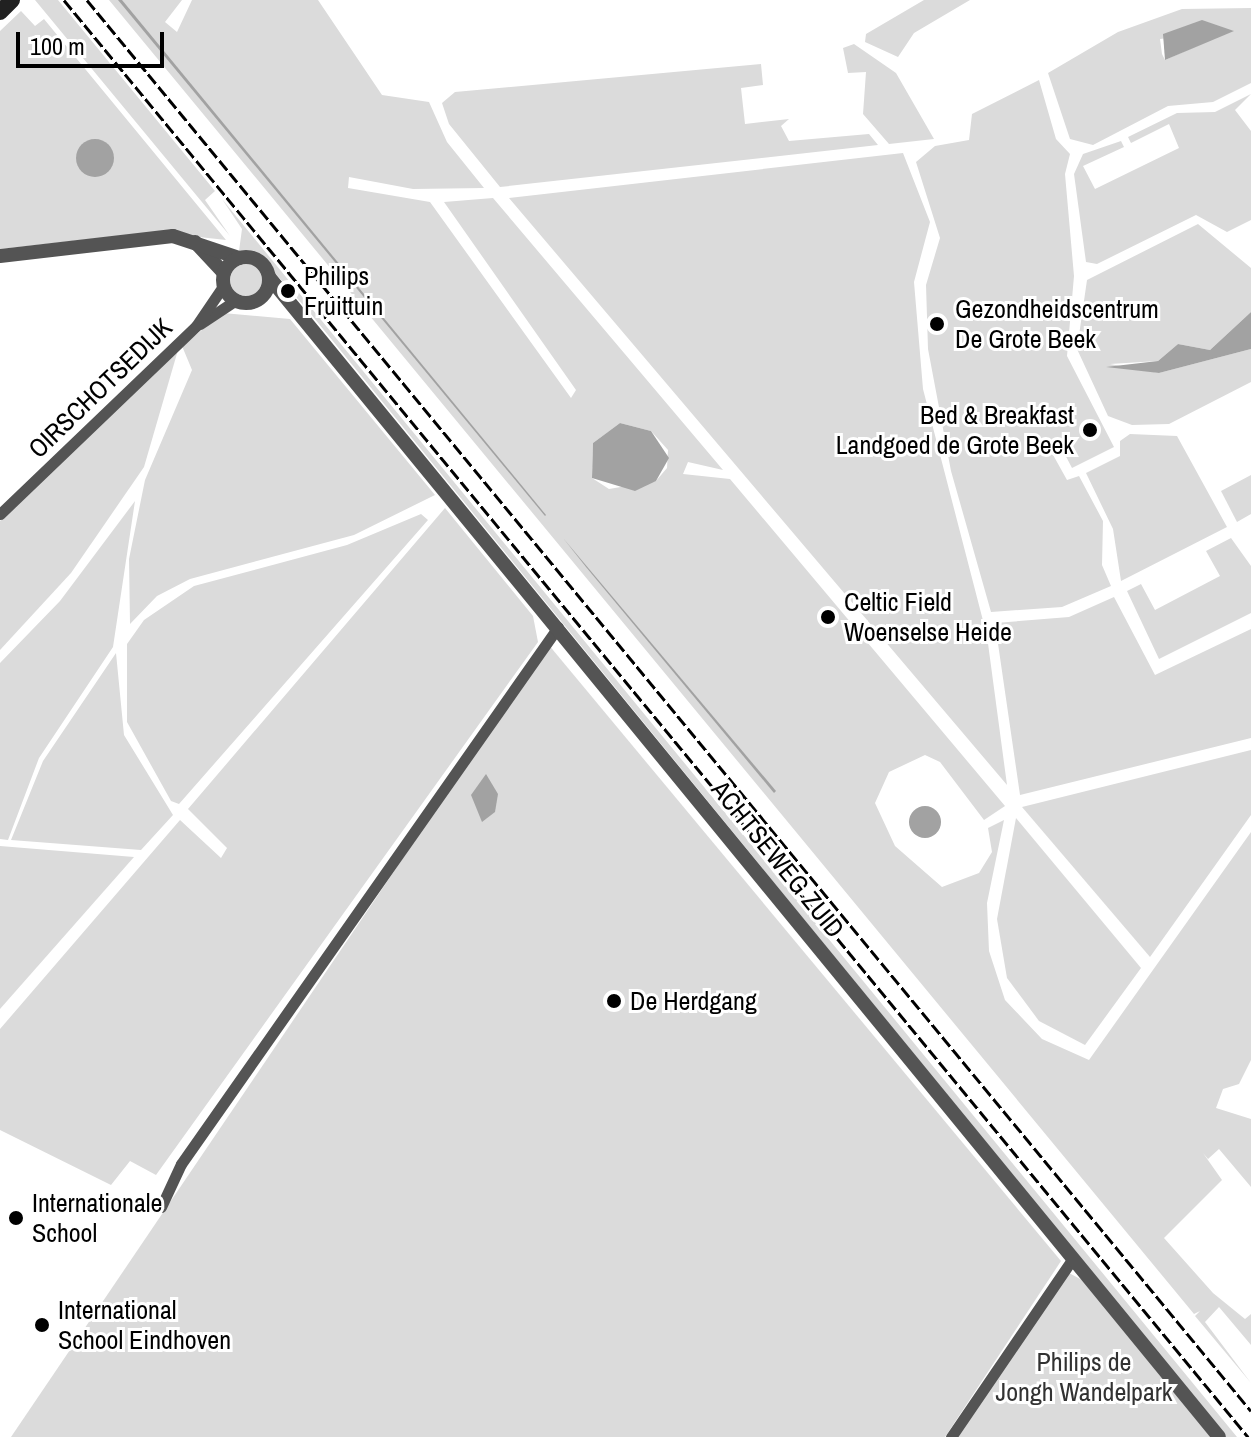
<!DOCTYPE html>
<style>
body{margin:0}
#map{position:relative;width:1251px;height:1437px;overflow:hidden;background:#fff;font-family:"Archivo Narrow",sans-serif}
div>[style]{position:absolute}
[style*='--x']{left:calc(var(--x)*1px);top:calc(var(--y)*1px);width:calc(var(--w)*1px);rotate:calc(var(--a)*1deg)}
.green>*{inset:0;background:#dbdbdb}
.round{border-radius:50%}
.water>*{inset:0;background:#a2a2a2}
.minor>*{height:11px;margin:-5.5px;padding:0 5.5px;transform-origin:5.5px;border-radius:5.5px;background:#545454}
.tertiary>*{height:14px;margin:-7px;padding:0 7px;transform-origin:7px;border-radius:7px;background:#545454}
.tertiary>.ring{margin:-7px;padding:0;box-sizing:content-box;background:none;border:14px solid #545454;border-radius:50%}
.secondary>*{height:16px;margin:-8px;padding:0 8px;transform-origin:8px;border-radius:8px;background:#212121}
.rail>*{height:3px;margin-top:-1.5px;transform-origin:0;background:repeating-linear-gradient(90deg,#000 0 12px,transparent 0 16px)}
.dots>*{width:22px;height:22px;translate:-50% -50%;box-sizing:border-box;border:4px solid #fff;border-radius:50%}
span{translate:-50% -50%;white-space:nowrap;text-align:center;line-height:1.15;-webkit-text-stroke:6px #fff;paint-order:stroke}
.poi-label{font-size:26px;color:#000}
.left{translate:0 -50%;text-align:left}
.right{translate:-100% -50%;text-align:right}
.street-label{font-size:26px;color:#000}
.park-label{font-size:26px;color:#323232}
.scale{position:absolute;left:16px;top:32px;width:148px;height:36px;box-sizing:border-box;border:4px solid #000;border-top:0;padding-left:10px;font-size:24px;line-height:28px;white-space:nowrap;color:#000;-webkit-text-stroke:6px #fff;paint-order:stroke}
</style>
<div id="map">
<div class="green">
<i style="clip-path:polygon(35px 0,58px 0,215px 191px,205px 200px,230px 236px)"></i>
<i style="clip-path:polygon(evenodd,109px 0,182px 0,165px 22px,177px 32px,192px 0,318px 0,382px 95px,429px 102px,447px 142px,484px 188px,413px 189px,349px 177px,348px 188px,430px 202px,571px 398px,576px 390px,444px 202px,493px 198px,723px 470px,688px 462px,683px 474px,730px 479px,1005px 806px,984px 820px,940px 762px,925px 755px,889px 772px,875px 803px,895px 846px,942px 887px,979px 873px,992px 852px,988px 828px,1004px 820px,987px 903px,989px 951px,1005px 1000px,1042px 1039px,1089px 1060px,1251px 832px,1251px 1060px,1239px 1084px,1223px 1089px,1216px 1108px,1251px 1119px,1251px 1187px,1219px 1149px,1208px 1159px,1203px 1153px,1222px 1180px,1164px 1238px,1213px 1293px,1245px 1319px,1251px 1314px,1251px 1345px,1219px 1307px,1205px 1322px,1251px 1383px,1195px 1316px,1200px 1311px,1194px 1314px,109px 0,620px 423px,651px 431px,668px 450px,667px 468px,656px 481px,609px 489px,592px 478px,593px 443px,620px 423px)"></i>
<i style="clip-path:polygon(924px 0,970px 0,914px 33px,898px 57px,865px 42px,866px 34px)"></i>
<i style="clip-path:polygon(evenodd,1251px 8px,1251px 83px,1213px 102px,1168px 106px,1093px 145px,1070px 139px,1048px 73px,1118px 32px,1182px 9px,1251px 8px,1233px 30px,1165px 60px,1162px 54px,1160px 39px,1233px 30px)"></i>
<i style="clip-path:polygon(21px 11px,35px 26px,44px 19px,226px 240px,154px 232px,0 249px,0 31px)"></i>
<i style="clip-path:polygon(854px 44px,896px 73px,934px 139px,889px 144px,863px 114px,866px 72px,848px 73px,843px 48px)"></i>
<i style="clip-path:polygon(761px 64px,763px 85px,741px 88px,745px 124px,789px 119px,781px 126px,789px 141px,869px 134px,878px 145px,500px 187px,449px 124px,442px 103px,455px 92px)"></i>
<i style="clip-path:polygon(1039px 80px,1056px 139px,1070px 154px,1065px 174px,1074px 276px,1067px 356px,1114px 447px,1072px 468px,1061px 447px,1052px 453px,1067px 480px,1079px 476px,1103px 521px,1102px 565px,1111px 586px,1062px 607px,991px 612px,951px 471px,928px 349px,926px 285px,940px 238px,916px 162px,935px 146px,969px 140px,972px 114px)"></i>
<i style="clip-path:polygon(1251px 94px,1235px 110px,1251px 131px,1251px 220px,1227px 232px,1196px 215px,1097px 264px,1086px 262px,1074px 174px,1083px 154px,1121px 141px,1124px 147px,1083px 166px,1095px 189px,1179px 148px,1169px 124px,1131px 143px,1128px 137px,1177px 113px,1215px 112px)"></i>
<i style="clip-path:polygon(903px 153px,930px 222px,914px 282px,923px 389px,987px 636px,1007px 785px,509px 198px)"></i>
<i style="clip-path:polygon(222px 199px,1237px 1437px,1226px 1437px,310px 313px,262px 258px,239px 251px,242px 229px)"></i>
<i style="clip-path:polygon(1198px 224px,1251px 268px,1251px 312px,1210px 350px,1178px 344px,1158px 361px,1110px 364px,1159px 373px,1251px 349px,1251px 382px,1169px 424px,1132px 425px,1108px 416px,1077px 349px,1087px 280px)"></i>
<i class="round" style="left:230px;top:264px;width:32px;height:32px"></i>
<i style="clip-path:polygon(223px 313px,290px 319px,435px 495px,354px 535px,190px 579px,157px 596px,130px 624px,129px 559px,145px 480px,192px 370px,182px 346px)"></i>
<i style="clip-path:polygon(178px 350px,144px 467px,71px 573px,0 650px,0 521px)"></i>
<i style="clip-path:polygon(1130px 434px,1177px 436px,1227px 527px,1121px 581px,1113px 529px,1086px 473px,1120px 456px,1120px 441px)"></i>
<i style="clip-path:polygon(1251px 475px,1251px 514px,1237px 522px,1221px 491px)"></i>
<i style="clip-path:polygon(135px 501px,113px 647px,39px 758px,8px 840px,0 839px,0 663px,60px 601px)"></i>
<i style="clip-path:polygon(445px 508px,533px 616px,538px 642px,156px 1175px,130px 1161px,111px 1185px,0 1130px,0 1029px,180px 820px,221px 858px,227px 848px,188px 809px)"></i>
<i style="clip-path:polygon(421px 514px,428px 520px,179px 804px,171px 801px,127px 722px,127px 644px,144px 620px,194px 586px,347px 545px)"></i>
<i style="clip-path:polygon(1231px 538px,1251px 566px,1251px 613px,1159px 659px,1127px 591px,1141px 584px,1155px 610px,1220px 576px,1206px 551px)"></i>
<i style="clip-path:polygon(1114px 597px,1155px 675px,1251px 629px,1251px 738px,1020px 795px,995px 623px,1069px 617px)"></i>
<i style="clip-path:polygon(548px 644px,1061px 1261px,945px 1437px,11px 1437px)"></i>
<i style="clip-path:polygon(116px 653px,124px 735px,173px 815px,141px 850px,11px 840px,43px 761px)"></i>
<i style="clip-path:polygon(1251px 750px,1251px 815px,1150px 957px,1022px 807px)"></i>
<i style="clip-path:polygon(1016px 818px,1141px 968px,1085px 1045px,1039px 1021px,1007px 978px,997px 919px)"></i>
<i style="clip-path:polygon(0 846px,134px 857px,0 1009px)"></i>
<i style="clip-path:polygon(1069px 1273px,1084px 1281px,1211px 1437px,954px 1437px)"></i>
</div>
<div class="water">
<i style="clip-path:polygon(118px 0,122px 0,546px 515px,545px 516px)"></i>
<i style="clip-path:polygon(1202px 20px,1234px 31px,1165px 60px,1163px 34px)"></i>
<i class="round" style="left:76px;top:139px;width:38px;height:38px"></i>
<i style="clip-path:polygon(1251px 312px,1251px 349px,1159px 373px,1106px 367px,1158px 361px,1178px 344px,1210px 350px)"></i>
<i style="clip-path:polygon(620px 423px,651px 431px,669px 458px,656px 481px,635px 491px,592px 478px,593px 443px)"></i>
<i style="clip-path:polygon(563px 538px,776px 791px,774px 793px,586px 567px)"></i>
<i style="clip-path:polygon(486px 774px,498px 794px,495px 812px,482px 822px,471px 795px)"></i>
<i class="round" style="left:909px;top:806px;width:32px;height:32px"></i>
</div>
<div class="minor">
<i style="--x:200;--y:324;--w:43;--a:-33.7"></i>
<i style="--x:0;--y:514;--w:272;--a:-43.8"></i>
<i style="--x:196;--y:326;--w:50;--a:-55.7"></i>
<i style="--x:161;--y:1207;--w:47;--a:-65.1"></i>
<i style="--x:181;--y:1164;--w:656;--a:-54.93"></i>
<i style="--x:951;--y:1437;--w:217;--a:-55.7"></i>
</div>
<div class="tertiary">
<i style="--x:195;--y:242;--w:42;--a:46.9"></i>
<i style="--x:0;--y:256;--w:174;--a:-6.6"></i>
<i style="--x:173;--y:236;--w:70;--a:18.4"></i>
<i class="ring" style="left:223px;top:257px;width:32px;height:32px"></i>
<i style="--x:269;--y:277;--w:1499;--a:50.68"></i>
</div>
<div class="secondary">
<i style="--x:0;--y:12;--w:17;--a:-45"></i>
</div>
<div class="rail">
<i style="--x:64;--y:0;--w:1862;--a:50.51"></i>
<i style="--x:87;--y:0;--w:1829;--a:50.48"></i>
</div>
<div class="dots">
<i style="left:288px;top:291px;background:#000"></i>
<i style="left:937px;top:324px;background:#000"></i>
<i style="left:1090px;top:430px;background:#000"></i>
<i style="left:828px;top:617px;background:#000"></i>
<i style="left:614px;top:1001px;background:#000"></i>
<i style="left:16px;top:1218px;background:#000"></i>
<i style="left:42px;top:1325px;background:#000"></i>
</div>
<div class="poi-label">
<span class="left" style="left:304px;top:291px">Philips<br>Fruittuin</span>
<span class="left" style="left:955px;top:324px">Gezondheidscentrum<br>De Grote Beek</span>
<span class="right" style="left:1074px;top:430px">Bed &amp; Breakfast<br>Landgoed de Grote Beek</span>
<span class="left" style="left:844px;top:617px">Celtic Field<br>Woenselse Heide</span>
<span class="left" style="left:630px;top:1001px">De Herdgang</span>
<span class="left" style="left:32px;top:1218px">Internationale<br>School</span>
<span class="left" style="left:58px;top:1325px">International<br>School Eindhoven</span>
</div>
<div class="street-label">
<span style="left:100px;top:388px;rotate:-44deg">OIRSCHOTSEDIJK</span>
<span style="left:778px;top:859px;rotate:51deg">ACHTSEWEG ZUID</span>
</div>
<div class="park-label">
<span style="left:1084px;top:1377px">Philips de<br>Jongh Wandelpark</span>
</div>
<div class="scale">100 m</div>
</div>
